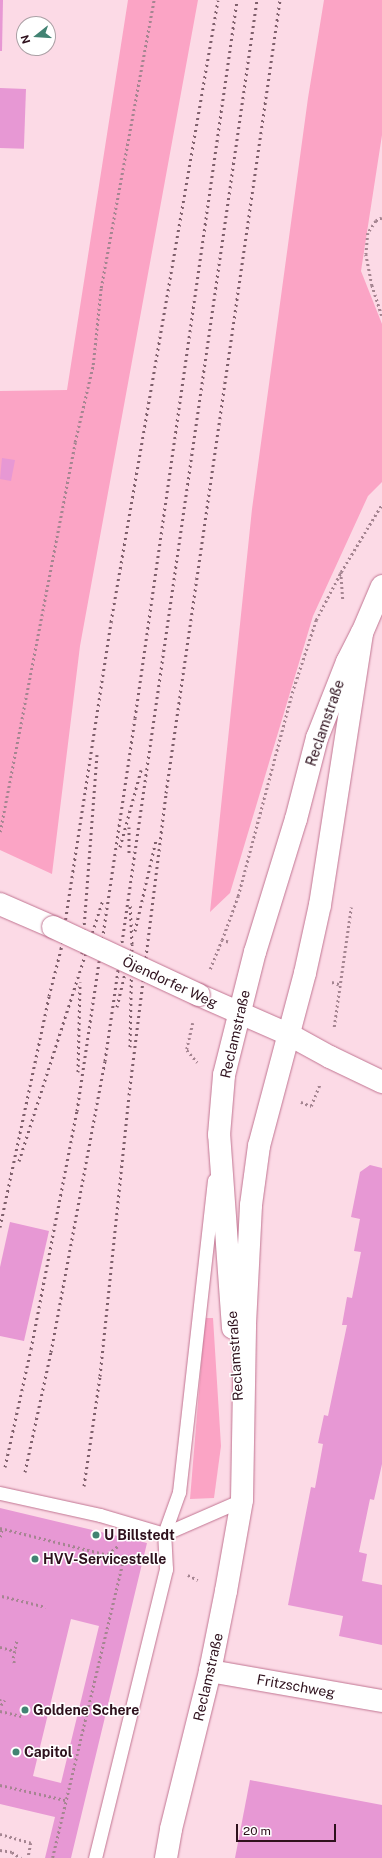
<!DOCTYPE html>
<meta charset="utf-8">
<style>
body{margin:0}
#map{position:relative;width:382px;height:1858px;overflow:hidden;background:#fcdae6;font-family:"Public Sans",sans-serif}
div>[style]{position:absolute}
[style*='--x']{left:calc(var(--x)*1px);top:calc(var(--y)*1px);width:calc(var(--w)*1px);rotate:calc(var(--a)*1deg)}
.green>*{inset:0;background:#fba4c5}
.building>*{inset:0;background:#e798d4;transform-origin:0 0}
.path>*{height:2.5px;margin-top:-1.25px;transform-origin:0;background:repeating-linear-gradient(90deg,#a58591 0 2px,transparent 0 5px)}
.roads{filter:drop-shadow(0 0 1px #c17592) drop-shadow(0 0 1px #c17592)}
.lane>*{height:13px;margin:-6.5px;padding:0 6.5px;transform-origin:6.5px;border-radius:6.5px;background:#fff}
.street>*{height:22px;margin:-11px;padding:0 11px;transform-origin:11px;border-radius:11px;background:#fff}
.secondary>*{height:22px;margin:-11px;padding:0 11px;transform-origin:11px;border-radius:11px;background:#fff}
.rail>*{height:3px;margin-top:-1.5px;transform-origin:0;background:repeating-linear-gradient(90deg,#7f606c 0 2px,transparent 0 6px)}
.path-bridge>*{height:2.5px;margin-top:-1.25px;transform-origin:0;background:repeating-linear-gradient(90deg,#a58591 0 2px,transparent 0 5px)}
.bridges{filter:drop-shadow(0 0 1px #c17592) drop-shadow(0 0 1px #c17592)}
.secondary-bridge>*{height:22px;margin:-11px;padding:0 11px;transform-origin:11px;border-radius:11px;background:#fff}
.dots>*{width:11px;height:11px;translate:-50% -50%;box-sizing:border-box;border:2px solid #fff;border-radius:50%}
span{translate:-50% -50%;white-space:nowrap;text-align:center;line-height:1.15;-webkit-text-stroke:3px #fff;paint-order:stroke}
.street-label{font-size:14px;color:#2e111d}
.poi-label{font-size:14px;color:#2e111d;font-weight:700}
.left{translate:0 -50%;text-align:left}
.north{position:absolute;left:16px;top:16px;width:40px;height:40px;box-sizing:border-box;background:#fff;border:1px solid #aba0a5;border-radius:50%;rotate:253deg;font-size:11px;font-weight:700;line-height:16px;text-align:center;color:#2e111d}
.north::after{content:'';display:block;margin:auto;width:14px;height:18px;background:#428373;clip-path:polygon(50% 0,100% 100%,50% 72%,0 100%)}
.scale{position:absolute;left:236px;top:1824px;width:100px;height:18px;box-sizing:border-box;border:2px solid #2e111d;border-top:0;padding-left:5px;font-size:12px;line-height:14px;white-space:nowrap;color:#2e111d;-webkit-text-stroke:3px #fff;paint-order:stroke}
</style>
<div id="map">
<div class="green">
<i style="clip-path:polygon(128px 0,198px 0,80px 646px,52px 874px,0 850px,0 391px,67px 390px)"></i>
<i style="clip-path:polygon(324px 0,382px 0,382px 135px,361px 271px,382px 324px,382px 482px,368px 496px,313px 616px,230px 893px,210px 912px,252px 509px,308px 98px)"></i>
<i style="clip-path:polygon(205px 1318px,213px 1318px,221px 1446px,214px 1498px,190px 1499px)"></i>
</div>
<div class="building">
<i style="clip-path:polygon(0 0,3px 0,2px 51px,0 51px)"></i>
<i style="left:0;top:88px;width:26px;height:60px;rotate:2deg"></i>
<i style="clip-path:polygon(2px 458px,15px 460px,11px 481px,0 479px)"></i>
<i style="clip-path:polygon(370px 1165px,382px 1168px,382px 1464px,374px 1500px,370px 1499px,359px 1552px,367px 1554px,362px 1581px,382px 1585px,382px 1645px,339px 1636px,343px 1616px,288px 1605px,311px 1487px,315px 1488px,323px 1444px,318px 1443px,324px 1415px,328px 1416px,347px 1325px,342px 1325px,347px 1297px,352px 1298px,361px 1252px,354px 1251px,360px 1219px,351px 1217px,360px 1172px)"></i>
<i style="clip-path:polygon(10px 1222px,49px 1231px,24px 1341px,0 1336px,0 1267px)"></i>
<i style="clip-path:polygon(evenodd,0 1508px,147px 1543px,71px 1858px,45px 1858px,55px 1817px,0 1804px,0 1508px,71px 1619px,99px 1626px,61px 1783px,33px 1776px,71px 1619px)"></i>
<i style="clip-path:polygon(250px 1780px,382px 1805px,382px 1858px,235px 1858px)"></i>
</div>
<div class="path">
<i style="--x:382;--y:218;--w:7;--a:153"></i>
<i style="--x:376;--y:221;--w:14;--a:124"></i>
<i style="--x:368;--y:233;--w:21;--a:95"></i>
<i style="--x:366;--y:254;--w:32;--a:79"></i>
<i style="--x:372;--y:285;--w:32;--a:72"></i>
<i style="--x:341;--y:572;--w:29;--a:86"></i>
<i style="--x:0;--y:832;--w:397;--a:-79.1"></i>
<i style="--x:75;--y:442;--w:79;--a:-76.8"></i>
<i style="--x:93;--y:365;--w:77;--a:-84.1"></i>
<i style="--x:101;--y:288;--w:293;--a:-79.6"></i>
<i style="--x:228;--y:942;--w:6;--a:-162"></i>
<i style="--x:222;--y:940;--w:47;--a:-70"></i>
<i style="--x:238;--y:896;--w:210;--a:-75.1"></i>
<i style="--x:292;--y:693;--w:77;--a:-71.8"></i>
<i style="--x:316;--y:620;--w:54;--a:-62.5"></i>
<i style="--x:341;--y:572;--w:79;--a:-58.9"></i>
<i style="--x:210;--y:969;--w:31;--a:-68"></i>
<i style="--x:332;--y:982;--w:9;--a:18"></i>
<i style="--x:193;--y:1023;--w:28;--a:103"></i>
<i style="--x:187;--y:1050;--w:16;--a:50"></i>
<i style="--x:334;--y:1027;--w:121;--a:-81.9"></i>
<i style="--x:301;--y:1102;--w:11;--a:22"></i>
<i style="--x:311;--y:1106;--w:24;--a:-68"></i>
<i style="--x:0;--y:1528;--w:128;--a:14"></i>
<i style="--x:124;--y:1559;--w:307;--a:103.4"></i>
<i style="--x:0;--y:1537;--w:9;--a:-77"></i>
<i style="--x:108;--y:1554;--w:13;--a:-39"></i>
<i style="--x:124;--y:1559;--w:17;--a:13"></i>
<i style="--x:188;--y:1575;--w:11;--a:27"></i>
<i style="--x:2;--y:1596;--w:45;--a:14"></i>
<i style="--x:0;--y:1647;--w:16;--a:15"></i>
<i style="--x:14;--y:1663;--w:5;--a:-101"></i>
<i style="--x:13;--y:1658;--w:19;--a:-78"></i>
<i style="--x:0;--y:1699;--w:6;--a:81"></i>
<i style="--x:1;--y:1705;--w:6;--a:-51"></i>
<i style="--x:0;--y:1711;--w:22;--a:13"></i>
<i style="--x:0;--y:1785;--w:67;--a:13"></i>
<i style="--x:0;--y:1850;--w:12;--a:9"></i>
<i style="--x:12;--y:1852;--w:11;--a:34"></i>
</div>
<div class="roads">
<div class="lane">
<i style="--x:0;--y:1493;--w:102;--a:12.4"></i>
<i style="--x:100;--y:1515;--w:67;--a:16.5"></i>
<i style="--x:164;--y:1534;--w:85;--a:-23.6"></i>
<i style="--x:95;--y:1858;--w:298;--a:-76.2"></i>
<i style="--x:166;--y:1569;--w:35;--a:-93"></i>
<i style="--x:164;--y:1534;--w:45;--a:-70.3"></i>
<i style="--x:179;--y:1492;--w:314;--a:-83.6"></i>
</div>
<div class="street">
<i style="--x:288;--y:1034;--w:48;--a:28.7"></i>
<i style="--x:330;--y:1057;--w:58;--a:25.7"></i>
<i style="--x:210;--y:1671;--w:175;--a:9.9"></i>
</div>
<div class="secondary">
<i style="--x:0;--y:904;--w:58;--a:23.5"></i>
<i style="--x:199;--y:995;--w:97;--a:23.7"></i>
<i style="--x:233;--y:1328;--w:194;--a:-94.1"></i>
<i style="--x:219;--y:1135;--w:60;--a:-85.2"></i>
<i style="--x:224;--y:1075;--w:127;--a:-75.9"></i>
<i style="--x:255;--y:952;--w:139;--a:-72.9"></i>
<i style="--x:296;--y:819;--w:84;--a:-75.5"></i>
<i style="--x:317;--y:738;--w:82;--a:-68.5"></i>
<i style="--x:347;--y:662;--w:33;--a:-63"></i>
<i style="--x:362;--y:633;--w:51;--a:-66.9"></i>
<i style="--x:166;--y:1858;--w:29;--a:-80"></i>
<i style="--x:171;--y:1829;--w:163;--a:-76.1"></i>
<i style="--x:210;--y:1671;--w:82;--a:-78.7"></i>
<i style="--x:226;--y:1591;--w:92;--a:-80"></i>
<i style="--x:242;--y:1500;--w:176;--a:-89"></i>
<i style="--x:245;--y:1324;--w:119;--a:-87.1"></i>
<i style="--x:251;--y:1205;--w:60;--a:-82.3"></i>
<i style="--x:259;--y:1146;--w:179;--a:-75.1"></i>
<i style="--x:305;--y:973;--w:70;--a:-77.6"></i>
<i style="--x:320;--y:905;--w:275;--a:-81.2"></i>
</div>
</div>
<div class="rail">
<i style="--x:129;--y:827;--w:28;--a:90"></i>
<i style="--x:120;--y:847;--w:80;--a:-74.7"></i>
<i style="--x:135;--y:931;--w:93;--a:-77"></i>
<i style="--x:82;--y:954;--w:200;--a:-85.7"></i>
<i style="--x:117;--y:1007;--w:48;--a:-76.8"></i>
<i style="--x:130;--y:1047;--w:103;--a:-88.9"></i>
<i style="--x:132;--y:944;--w:41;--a:-92.8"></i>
<i style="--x:78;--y:1072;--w:90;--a:-88.7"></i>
<i style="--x:19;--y:1161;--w:274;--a:-72.2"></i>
<i style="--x:0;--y:1227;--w:236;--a:-78"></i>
<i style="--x:49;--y:996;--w:49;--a:-75.7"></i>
<i style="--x:61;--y:949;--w:331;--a:-81.3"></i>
<i style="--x:111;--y:622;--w:631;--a:-80.24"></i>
<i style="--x:5;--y:1467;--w:121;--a:-77.6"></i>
<i style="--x:31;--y:1349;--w:242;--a:-79.1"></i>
<i style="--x:77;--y:1111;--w:397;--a:-81.6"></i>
<i style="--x:135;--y:718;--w:725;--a:-81.91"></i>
<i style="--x:25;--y:1472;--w:123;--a:-77.8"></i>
<i style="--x:51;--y:1352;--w:296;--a:-79.5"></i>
<i style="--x:105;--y:1061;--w:1072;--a:-81.85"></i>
<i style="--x:84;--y:1486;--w:111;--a:-81.7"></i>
<i style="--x:100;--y:1376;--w:282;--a:-84.1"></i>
<i style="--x:129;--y:1095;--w:304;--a:-83"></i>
<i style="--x:166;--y:793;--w:801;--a:-81.82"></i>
</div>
<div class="path-bridge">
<i style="--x:0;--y:1834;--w:32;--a:16"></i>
<i style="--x:31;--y:1843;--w:15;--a:101"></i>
</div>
<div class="bridges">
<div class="secondary-bridge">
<i style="--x:53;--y:927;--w:161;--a:25"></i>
</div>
</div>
<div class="dots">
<i style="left:96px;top:1535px;background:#428373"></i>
<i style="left:35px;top:1559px;background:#428373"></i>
<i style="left:25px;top:1710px;background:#428373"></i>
<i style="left:16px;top:1752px;background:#428373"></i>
</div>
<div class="street-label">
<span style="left:325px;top:723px;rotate:-71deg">Reclamstraße</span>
<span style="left:170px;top:982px;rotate:25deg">Öjendorfer Weg</span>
<span style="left:235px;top:1034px;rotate:-77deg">Reclamstraße</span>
<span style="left:235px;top:1356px;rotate:-94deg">Reclamstraße</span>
<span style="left:208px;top:1677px;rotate:-77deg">Reclamstraße</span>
<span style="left:296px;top:1686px;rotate:10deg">Fritzschweg</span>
</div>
<div class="poi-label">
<span class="left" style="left:104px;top:1535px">U Billstedt</span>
<span class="left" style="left:43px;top:1559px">HVV-Servicestelle</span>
<span class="left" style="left:33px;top:1710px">Goldene Schere</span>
<span class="left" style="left:24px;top:1752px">Capitol</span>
</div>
<div class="north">N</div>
<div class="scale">20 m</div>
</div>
